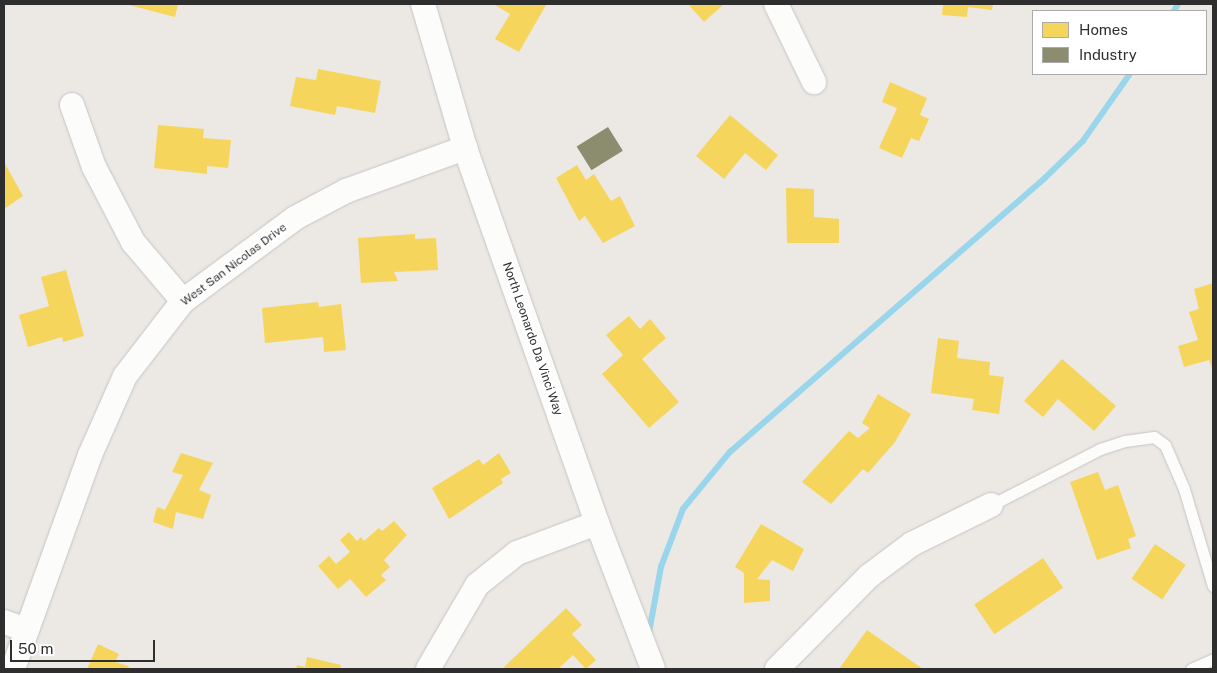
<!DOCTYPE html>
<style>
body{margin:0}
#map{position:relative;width:1217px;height:673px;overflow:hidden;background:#ece8e4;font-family:"Public Sans",sans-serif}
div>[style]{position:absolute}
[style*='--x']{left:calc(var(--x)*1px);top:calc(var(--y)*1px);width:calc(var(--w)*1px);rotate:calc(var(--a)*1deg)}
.homes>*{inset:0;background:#f6d55c;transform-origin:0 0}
.industry>*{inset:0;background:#8c8c6e;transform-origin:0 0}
.stream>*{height:5.5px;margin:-2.75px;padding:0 2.75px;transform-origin:2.75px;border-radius:2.75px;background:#99d6ec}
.roads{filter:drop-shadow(0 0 1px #c5c4c5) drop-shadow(0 0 1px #c5c4c5)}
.service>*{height:11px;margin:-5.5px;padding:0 5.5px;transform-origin:5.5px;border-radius:5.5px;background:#fcfcfb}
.minor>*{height:24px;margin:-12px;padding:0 12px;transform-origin:12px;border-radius:12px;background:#fcfcfb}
span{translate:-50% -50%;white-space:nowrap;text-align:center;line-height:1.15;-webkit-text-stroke:5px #fff;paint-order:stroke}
.street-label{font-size:12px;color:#2e2e2e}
.frame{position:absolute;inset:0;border:5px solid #2e2e2e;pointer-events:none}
.legend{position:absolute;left:1032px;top:10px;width:175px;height:65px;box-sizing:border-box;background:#fff;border:1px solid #ababab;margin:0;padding:6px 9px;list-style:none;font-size:15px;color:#2e2e2e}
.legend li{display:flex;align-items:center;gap:10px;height:25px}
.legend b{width:25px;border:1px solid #ababab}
.scale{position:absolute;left:10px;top:640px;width:145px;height:22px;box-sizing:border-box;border:2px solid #2e2e2e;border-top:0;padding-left:6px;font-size:15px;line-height:18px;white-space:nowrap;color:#2e2e2e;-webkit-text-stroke:4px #fff;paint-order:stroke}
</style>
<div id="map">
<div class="homes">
<i style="clip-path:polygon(125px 4px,178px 4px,175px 17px)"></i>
<i style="clip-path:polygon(493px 4px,546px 5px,519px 52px,495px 39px,510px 14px)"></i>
<i style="clip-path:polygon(688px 4px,724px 4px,704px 22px)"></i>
<i style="clip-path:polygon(943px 4px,993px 4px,992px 10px,968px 7px,967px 17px,942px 15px)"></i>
<i style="clip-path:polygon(318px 69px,381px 81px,375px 113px,337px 106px,335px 115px,290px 106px,296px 77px,316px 80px)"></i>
<i style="clip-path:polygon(890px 82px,927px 98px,920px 115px,929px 119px,919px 141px,911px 138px,902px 158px,879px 148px,897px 108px,882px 102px)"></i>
<i style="clip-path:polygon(730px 115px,778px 155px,766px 170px,745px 153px,724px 179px,696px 156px)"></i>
<i style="clip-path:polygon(158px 125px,204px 129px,203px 138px,231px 140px,228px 168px,207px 166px,207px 174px,154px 168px)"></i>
<i style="clip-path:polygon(4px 162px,23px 196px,4px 209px)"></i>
<i style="clip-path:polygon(577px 165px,586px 180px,594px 174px,611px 201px,620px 196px,635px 226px,603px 243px,585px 216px,579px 221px,556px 178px)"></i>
<i style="clip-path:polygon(786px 188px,814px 189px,814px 217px,839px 219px,839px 243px,787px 243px)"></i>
<i style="clip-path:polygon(415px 234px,415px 239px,436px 238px,438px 270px,394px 272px,398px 281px,361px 283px,358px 238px)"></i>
<i style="clip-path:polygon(66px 270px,84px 336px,63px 342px,62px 337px,28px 347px,19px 315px,49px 306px,41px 277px)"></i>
<i style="clip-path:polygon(1213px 283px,1213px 370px,1209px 360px,1184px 367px,1178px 346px,1198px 340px,1189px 312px,1199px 309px,1194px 289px)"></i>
<i style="clip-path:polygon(318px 302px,319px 307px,341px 304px,346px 350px,324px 352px,323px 337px,265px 343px,262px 308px)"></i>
<i style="clip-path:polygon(629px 316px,640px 329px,650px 319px,666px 338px,642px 359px,679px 402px,649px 428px,602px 374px,623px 355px,606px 335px)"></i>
<i style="clip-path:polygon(938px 338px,959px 341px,957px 358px,990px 362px,989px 375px,1004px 377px,999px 414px,972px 410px,974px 399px,931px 393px)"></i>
<i style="clip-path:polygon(1062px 359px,1116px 406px,1094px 431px,1058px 399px,1043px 417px,1024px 401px)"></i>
<i style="clip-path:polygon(878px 394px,911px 414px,895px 442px,868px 473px,863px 469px,831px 504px,802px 482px,849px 431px,858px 438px,870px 428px,862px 423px)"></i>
<i style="clip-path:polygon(181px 453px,213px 463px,199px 490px,211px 495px,203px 519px,176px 512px,173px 529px,153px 522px,157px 507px,165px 510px,183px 475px,172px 472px)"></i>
<i style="clip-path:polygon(499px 453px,511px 473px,501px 479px,503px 483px,449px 519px,432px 488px,479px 459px,483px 465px)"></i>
<i style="clip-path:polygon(1098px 472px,1105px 490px,1118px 485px,1136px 536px,1128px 539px,1131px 548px,1097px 560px,1070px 482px)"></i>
<i style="clip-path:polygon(394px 521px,407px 535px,384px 560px,390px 567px,381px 575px,386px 580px,366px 597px,350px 579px,338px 589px,318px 566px,329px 556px,336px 564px,350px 552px,340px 540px,349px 532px,357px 541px,361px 537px,364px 541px,379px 528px,382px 531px)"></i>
<i style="clip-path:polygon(761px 524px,804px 549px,793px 571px,772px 560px,757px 579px,770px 580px,770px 601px,744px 603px,744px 573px,735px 567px)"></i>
<i style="left:1155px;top:544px;width:37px;height:42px;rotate:34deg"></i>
<i style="left:1043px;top:558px;width:36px;height:83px;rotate:56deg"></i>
<i style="clip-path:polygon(566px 608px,582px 625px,572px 634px,596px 660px,586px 669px,573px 655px,558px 669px,502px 669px)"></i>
<i style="clip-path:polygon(867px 630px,923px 669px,839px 669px)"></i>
<i style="clip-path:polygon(98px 644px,119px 654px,115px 662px,129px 666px,128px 669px,87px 669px)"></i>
<i style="clip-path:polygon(307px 657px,341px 665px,340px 669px,296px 669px,297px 665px,305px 667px)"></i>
</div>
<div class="industry">
<i style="left:608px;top:127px;width:28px;height:37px;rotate:58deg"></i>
</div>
<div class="stream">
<i style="--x:1174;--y:11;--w:8;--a:-60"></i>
<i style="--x:649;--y:633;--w:67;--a:-79.7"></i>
<i style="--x:661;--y:567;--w:62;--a:-69.2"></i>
<i style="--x:683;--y:509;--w:74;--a:-50.5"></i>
<i style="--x:730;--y:452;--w:417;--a:-41"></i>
<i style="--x:1045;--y:178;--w:53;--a:-44.2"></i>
<i style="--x:1083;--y:141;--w:82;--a:-55"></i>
</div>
<div class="roads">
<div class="service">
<i style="--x:991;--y:505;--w:123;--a:-27.2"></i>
<i style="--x:1100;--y:449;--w:26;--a:-18"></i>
<i style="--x:1125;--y:441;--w:29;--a:-8"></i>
<i style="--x:1154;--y:437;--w:14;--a:36"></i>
<i style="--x:1165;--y:445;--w:48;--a:66.6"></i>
<i style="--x:1184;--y:489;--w:101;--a:73.4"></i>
<i style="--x:1191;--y:669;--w:24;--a:-24"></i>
</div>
<div class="minor">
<i style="--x:423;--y:4;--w:150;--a:73.7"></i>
<i style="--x:465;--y:148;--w:398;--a:70.6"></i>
<i style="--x:597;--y:523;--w:156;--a:69"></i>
<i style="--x:776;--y:4;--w:87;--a:64"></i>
<i style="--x:72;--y:105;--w:66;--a:70.5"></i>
<i style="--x:94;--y:167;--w:85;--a:62.5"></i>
<i style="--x:133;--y:242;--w:77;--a:49.7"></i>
<i style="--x:4;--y:622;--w:24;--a:19"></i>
<i style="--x:13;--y:669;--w:227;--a:-70.2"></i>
<i style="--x:90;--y:455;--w:86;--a:-66.1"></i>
<i style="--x:125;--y:376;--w:95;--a:-52.3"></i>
<i style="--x:183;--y:301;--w:139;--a:-36.5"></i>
<i style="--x:295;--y:218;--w:58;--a:-27.9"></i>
<i style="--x:346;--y:191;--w:127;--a:-19.9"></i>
<i style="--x:428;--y:669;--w:97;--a:-59.7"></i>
<i style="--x:477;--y:585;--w:51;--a:-38.7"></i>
<i style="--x:517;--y:553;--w:85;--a:-20.6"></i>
<i style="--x:777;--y:669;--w:131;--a:-45.3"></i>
<i style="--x:869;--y:576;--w:54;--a:-36.7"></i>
<i style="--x:912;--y:544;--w:88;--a:-26.3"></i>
</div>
</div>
<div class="street-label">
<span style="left:234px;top:265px;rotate:-37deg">West San Nicolas Drive</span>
<span style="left:532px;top:339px;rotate:71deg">North Leonardo Da Vinci Way</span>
</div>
<div class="frame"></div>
<ul class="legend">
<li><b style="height:14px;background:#f6d55c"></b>Homes</li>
<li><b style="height:14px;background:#8c8c6e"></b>Industry</li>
</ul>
<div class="scale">50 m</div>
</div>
